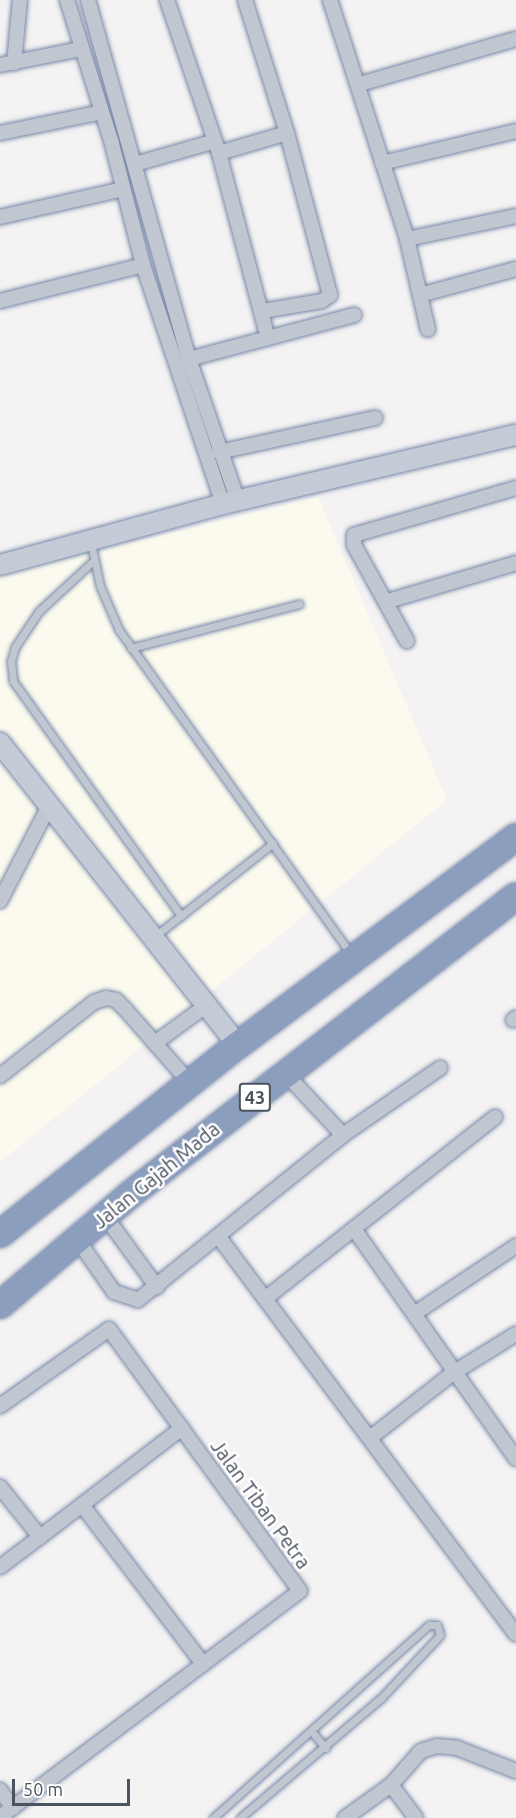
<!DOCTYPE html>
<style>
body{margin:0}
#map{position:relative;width:516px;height:1818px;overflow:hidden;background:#f4f2f2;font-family:Ubuntu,sans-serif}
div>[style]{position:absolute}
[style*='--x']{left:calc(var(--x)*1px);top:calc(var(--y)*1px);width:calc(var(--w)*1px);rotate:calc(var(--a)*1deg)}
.commercial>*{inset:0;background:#fcfaee}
.roads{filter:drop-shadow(0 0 2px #7789aa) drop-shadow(0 0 2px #7789aa)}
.lane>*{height:7px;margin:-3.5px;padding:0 3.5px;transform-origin:3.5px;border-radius:3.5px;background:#c1c7d0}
.street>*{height:14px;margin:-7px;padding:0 7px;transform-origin:7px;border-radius:7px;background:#c1c7d0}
.secondary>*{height:20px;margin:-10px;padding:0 10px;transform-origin:10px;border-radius:10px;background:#c4cbd7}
.highway>*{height:26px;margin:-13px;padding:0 13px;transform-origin:13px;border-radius:13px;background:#8c9ebe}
span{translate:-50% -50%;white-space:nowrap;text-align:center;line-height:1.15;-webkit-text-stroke:5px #fff;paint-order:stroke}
.shield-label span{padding:2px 4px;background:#fff;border:2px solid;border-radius:4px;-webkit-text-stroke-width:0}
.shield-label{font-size:18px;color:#4a535f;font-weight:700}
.street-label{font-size:20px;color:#4a535f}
.scale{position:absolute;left:12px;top:1779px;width:118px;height:27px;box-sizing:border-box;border:3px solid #4a535f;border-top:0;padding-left:8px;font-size:18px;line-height:21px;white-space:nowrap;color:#4a535f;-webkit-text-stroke:4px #fff;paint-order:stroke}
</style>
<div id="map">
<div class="commercial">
<i style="clip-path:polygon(318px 497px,447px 800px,0 1162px,0 575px)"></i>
</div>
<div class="roads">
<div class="lane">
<i style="--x:91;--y:543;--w:44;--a:78.2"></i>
<i style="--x:100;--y:586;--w:48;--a:66.6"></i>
<i style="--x:119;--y:630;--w:400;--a:54.4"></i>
<i style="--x:92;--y:562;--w:72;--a:137.2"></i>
<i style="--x:39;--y:611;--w:43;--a:123.7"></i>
<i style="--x:15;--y:647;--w:15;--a:106"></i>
<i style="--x:11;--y:661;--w:20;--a:84"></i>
<i style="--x:13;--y:681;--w:289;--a:54.4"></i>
<i style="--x:131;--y:648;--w:174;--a:-14.7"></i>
<i style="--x:155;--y:936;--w:150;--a:-38.2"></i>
<i style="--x:312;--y:1732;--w:21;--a:49"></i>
<i style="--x:213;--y:1818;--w:290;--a:-41.8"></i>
<i style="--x:429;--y:1625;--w:8;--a:0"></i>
<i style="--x:437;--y:1625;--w:10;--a:73"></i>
<i style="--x:440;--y:1635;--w:86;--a:133.1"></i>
<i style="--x:381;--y:1698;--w:185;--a:139.6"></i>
</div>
<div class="street">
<i style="--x:67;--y:0;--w:147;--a:72.6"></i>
<i style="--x:111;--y:140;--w:129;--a:75.6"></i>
<i style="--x:143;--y:265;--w:252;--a:71.5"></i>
<i style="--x:88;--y:0;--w:373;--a:74.3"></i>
<i style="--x:189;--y:359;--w:150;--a:71"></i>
<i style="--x:167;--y:0;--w:162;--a:71.2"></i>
<i style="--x:219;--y:153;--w:191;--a:75.2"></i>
<i style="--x:245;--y:0;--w:139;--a:72.5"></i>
<i style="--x:287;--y:133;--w:168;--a:75.1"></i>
<i style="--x:330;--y:295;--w:10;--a:143"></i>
<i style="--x:322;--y:301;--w:61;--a:170.5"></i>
<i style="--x:330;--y:0;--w:251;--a:72.1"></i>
<i style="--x:407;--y:239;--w:93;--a:77"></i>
<i style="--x:14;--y:63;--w:63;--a:-84.6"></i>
<i style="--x:0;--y:65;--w:83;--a:-11.2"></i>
<i style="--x:360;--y:84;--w:162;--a:-16.1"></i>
<i style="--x:0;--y:133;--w:104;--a:-11.6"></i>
<i style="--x:219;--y:153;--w:71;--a:-16.4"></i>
<i style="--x:382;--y:163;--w:138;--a:-13.4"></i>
<i style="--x:135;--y:164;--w:83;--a:-16"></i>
<i style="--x:0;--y:217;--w:126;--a:-12.8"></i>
<i style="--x:407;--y:239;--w:111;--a:-11.9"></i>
<i style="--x:420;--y:295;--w:99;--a:-15.2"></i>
<i style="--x:0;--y:301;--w:147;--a:-14.1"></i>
<i style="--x:189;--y:359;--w:171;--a:-14.9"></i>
<i style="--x:219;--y:452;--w:160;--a:-12.3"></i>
<i style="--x:388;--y:601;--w:134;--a:-16.5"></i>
<i style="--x:407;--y:641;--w:110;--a:-118.9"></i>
<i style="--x:354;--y:545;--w:10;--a:-90"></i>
<i style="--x:354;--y:535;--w:169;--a:-16.2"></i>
<i style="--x:0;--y:901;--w:105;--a:-62.7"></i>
<i style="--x:513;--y:1020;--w:4;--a:-34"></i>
<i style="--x:155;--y:1043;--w:64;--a:-36.2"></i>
<i style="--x:285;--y:1073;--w:85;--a:46.9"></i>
<i style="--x:0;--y:1076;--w:120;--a:-38.2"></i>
<i style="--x:94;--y:1002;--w:13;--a:-18"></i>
<i style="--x:106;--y:998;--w:10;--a:11"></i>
<i style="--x:116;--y:1000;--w:13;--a:45"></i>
<i style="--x:125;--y:1009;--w:100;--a:48.7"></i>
<i style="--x:105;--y:1216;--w:88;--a:53.8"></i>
<i style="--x:354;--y:1229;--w:281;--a:54.8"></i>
<i style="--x:218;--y:1236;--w:497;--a:53.2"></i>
<i style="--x:77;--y:1239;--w:65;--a:55.1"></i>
<i style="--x:114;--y:1292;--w:25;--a:18"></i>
<i style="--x:138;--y:1300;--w:263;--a:-38.8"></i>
<i style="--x:343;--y:1135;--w:118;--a:-34.6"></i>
<i style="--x:266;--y:1298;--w:292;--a:-38.3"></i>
<i style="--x:414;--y:1314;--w:123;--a:-33.7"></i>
<i style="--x:0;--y:1406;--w:133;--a:-35.2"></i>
<i style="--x:109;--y:1329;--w:324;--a:53.9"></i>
<i style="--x:300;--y:1591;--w:376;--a:143"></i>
<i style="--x:370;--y:1438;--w:105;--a:-38.1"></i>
<i style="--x:453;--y:1373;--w:74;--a:-31.8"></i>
<i style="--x:0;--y:1487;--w:64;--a:51.3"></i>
<i style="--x:40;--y:1537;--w:179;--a:-37.5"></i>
<i style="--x:82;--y:1505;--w:200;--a:52.7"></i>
<i style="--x:0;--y:1567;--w:50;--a:-36.9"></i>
<i style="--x:391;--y:1785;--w:41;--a:52.9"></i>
<i style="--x:0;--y:1790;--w:22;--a:54"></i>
<i style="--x:345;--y:1818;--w:57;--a:-35.7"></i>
<i style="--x:391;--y:1785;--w:45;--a:-48.6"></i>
<i style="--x:421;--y:1751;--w:16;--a:-18"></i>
<i style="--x:436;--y:1746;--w:21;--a:5"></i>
<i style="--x:457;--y:1748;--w:63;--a:21.3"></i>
</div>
<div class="secondary">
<i style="--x:0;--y:565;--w:231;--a:-15.3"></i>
<i style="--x:223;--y:504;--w:301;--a:-13.3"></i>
<i style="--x:0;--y:743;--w:385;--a:51.8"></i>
</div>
<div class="highway">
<i style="--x:0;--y:1234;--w:304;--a:-38.5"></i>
<i style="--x:238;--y:1045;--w:347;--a:-36.8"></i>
<i style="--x:0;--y:1305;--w:173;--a:-40.3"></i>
<i style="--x:132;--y:1193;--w:485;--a:-37.7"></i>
</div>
</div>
<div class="shield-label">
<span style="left:255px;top:1097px">43</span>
</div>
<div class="street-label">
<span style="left:156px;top:1175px;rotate:-39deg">Jalan Gajah Mada</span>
<span style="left:261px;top:1504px;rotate:54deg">Jalan Tiban Petra</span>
</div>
<div class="scale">50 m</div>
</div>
